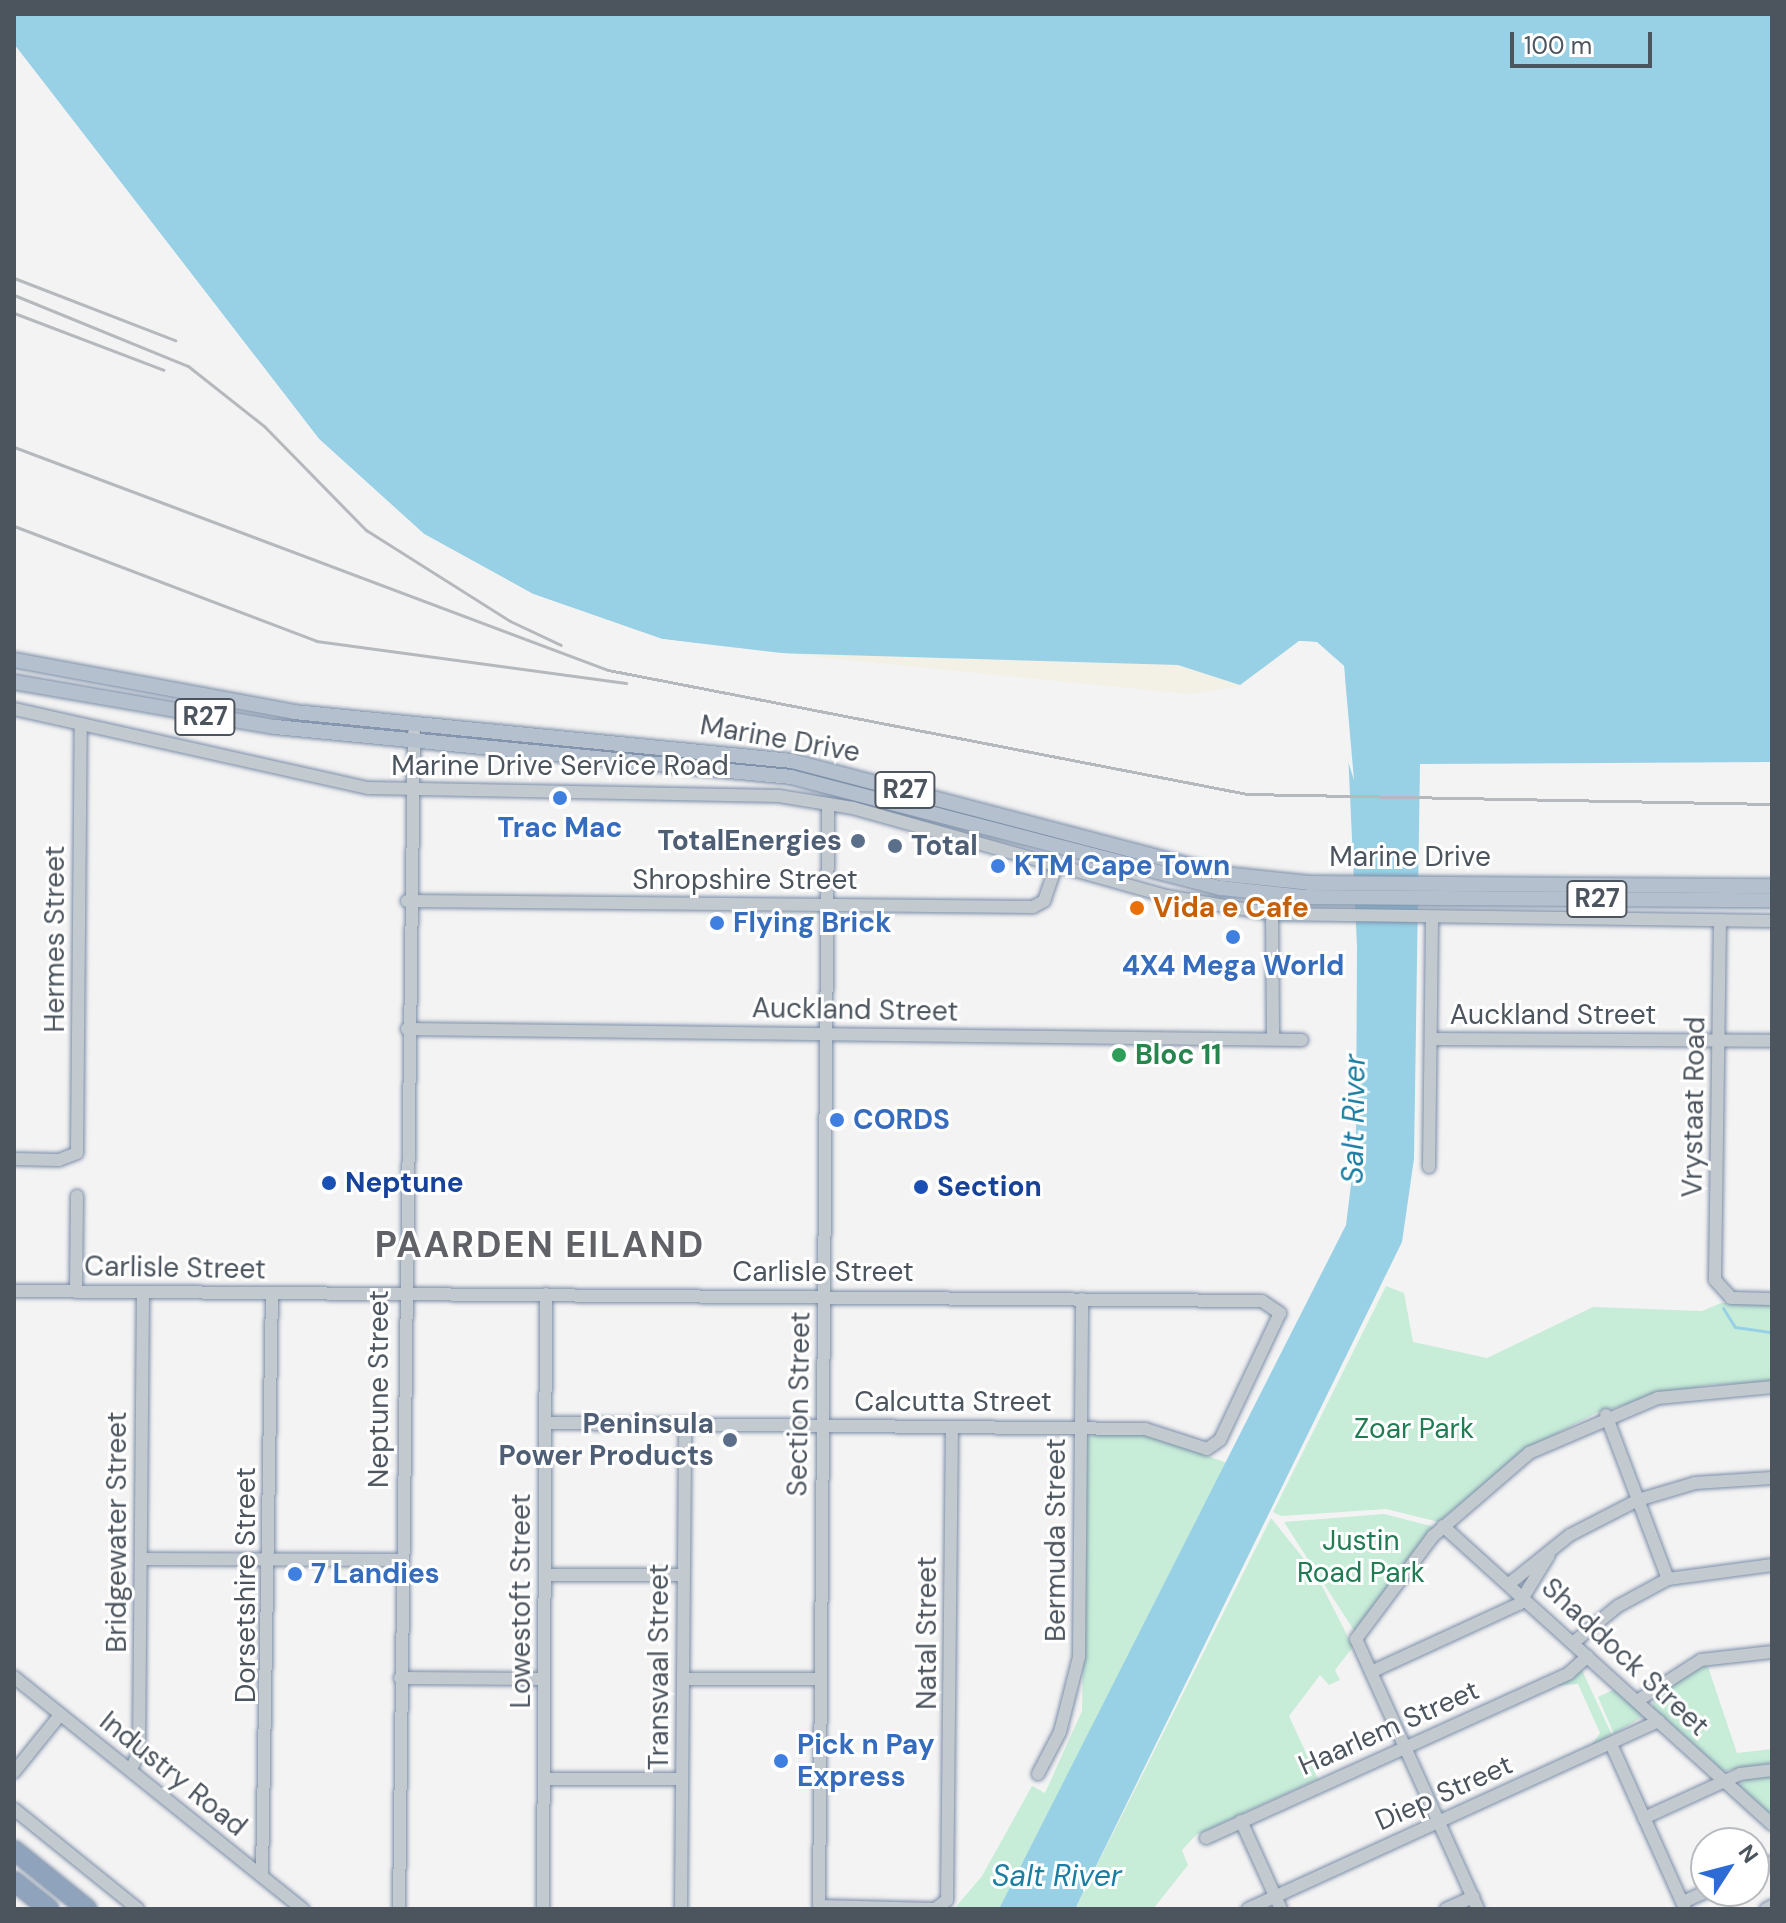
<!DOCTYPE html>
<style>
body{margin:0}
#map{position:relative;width:1786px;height:1923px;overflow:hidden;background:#f4f3f3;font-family:"DM Sans",sans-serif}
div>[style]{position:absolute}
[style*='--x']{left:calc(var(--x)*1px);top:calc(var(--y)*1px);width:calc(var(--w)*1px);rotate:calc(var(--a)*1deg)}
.green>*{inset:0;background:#c7ecd8}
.sand>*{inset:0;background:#f3f0e6}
.water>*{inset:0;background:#98d1e5}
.pier>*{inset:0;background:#f4f3f3}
.stream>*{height:3px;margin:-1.5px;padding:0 1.5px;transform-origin:1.5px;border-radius:1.5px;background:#98d1e5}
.roads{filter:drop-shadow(0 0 2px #7b8ea8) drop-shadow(0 0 2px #7b8ea8)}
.minor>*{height:12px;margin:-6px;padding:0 6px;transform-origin:6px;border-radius:6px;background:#c2c9cf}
.major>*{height:14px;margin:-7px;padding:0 7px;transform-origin:7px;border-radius:7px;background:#b5c0ce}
.highway>*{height:18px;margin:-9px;padding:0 9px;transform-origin:9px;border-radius:9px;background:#90a3bc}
.rail>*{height:3px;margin:-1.5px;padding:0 1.5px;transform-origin:1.5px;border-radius:1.5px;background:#b5b8bc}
.dots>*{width:22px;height:22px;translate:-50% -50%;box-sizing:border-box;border:4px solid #fff;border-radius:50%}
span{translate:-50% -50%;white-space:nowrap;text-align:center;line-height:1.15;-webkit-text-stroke:6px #fff;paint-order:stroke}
.shield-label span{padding:2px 6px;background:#fff;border:2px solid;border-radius:6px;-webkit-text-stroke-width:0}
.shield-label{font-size:26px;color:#4c555e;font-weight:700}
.street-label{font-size:28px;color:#4c555e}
.shop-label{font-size:28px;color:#366cbe;font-weight:700}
.left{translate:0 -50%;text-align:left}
.service-label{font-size:28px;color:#4e5e75;font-weight:700}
.right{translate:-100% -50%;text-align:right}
.food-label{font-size:28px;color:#c56008;font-weight:700}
.leisure-label{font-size:28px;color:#27864d;font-weight:700}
.transit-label{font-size:28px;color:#164399;font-weight:700}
.park-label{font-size:28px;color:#217b53}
.water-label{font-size:30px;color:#1b7ea3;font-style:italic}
.district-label{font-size:36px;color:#606267;font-weight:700;letter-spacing:2px}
.frame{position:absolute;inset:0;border:16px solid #4c555e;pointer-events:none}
.north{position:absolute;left:1690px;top:1827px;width:80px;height:80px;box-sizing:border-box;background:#fff;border:2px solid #b7bbbf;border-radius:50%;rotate:54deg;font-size:22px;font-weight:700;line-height:32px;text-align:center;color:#4c555e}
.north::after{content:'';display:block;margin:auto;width:28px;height:36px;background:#2d6cd4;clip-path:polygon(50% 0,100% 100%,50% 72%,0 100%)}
.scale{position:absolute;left:1510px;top:32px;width:142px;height:36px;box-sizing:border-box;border:4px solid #4c555e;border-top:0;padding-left:10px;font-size:24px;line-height:28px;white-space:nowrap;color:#4c555e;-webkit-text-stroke:6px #fff;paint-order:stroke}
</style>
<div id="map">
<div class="green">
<i style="clip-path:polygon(1386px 1286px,1404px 1293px,1413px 1342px,1487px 1358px,1593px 1307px,1702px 1311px,1721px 1303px,1772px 1303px,1772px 1383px,1706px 1385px,1598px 1412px,1525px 1450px,1439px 1522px,1386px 1509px,1281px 1516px,1273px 1512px)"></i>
<i style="clip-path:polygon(1102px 1431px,1153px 1436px,1227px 1463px,1021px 1873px,999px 1909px,954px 1909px,982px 1876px,1032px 1786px,1045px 1793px,1082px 1711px,1087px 1438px)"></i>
<i style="clip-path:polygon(1384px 1514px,1435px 1527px,1355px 1632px,1284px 1522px)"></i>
<i style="clip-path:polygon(1271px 1518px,1316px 1574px,1353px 1647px,1335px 1670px,1340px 1680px,1329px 1685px,1320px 1675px,1289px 1716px,1318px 1779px,1196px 1835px,1182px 1850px,1188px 1865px,1153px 1909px,1075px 1909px)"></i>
<i style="clip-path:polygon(1707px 1664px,1737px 1753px,1772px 1749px,1772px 1763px,1723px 1771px,1653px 1707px,1653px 1696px)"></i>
<i style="clip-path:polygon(1581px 1668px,1612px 1735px,1588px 1750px,1600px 1733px,1578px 1684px,1555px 1686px)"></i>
<i style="clip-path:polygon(1617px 1688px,1645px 1715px,1614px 1734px,1598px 1697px)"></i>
<i style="clip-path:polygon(1748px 1777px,1772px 1777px,1772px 1816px,1739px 1785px)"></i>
</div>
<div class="sand">
<i style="clip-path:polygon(774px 653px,1178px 665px,1243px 686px,1189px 694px)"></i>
</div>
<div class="water">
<i style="clip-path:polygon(14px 14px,1772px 14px,1772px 762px,1420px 764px,1414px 1159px,1402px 1242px,1075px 1909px,999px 1909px,1346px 1225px,1356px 1144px,1357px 946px,1344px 666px,1317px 642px,1299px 641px,1243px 686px,1178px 665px,774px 653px,662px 639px,533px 594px,424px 534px,319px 439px,14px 44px)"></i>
</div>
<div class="pier">
<i style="clip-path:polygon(14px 44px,319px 439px,424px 534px,533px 594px,662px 639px,833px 659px,660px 643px,531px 598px,421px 537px,316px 441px)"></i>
<i style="clip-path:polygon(1299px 641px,1316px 642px,1344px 666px,1354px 780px,1343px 746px,1344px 686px,1330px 655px,1300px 645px,1246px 690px,1236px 688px)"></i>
</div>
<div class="stream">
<i style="--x:1723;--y:1308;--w:22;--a:58"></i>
<i style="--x:1735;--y:1327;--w:37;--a:8"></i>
</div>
<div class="roads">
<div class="minor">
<i style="--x:14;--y:709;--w:363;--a:12.6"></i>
<i style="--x:368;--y:788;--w:411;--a:1.1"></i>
<i style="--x:779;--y:796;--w:75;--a:9.2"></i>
<i style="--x:853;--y:808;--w:325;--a:15.7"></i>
<i style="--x:1166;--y:896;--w:108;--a:9.6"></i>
<i style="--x:1272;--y:914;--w:500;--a:0.8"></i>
<i style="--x:407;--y:901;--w:626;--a:0.55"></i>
<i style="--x:1033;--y:907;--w:13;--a:-29"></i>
<i style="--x:1044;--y:901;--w:37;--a:-71"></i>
<i style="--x:1272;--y:914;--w:125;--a:89.5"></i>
<i style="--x:1720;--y:920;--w:360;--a:90.8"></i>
<i style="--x:1715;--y:1280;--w:24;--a:48"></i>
<i style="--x:1731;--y:1298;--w:41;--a:1.4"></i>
<i style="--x:407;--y:1029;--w:895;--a:0.7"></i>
<i style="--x:1431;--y:1039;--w:341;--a:0.3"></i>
<i style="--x:14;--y:1159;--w:45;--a:1.3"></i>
<i style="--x:59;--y:1160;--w:19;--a:-21"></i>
<i style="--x:77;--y:1153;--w:428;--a:-89.5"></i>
<i style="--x:1429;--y:1167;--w:248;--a:-89.3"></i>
<i style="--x:14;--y:1291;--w:1248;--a:0.46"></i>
<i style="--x:1262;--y:1301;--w:22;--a:34"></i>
<i style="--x:1280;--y:1313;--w:140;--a:115.3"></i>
<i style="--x:1220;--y:1440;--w:16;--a:145"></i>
<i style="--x:1207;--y:1449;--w:65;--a:-162.1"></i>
<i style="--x:1145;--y:1429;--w:599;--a:-179.43"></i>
<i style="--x:76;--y:1292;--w:96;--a:-89.4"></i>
<i style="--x:1606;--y:1415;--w:175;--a:69.3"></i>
<i style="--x:1443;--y:1526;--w:444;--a:42.2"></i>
<i style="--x:141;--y:1559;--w:261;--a:0.2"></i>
<i style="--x:546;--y:1575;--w:137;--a:0"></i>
<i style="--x:1509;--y:1584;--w:78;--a:-38.8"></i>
<i style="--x:1570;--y:1535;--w:76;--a:-27.2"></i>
<i style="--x:1638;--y:1500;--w:59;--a:-16.6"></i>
<i style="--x:1695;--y:1483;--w:77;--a:-3.7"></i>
<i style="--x:1574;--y:1642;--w:57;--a:-39.3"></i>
<i style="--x:1618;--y:1606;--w:57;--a:-28.4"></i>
<i style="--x:1668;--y:1579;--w:105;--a:-7.7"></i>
<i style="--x:1371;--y:1672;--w:163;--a:-24.7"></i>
<i style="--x:1519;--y:1604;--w:57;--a:-58.5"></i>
<i style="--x:14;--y:1677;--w:371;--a:38.8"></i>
<i style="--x:400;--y:1678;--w:144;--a:0.4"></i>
<i style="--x:683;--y:1679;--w:138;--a:0"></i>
<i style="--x:1637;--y:1701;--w:76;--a:-32.6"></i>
<i style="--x:1701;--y:1660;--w:71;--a:-6.4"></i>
<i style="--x:1611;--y:1744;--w:181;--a:65.8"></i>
<i style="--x:131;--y:1770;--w:21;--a:-67"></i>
<i style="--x:139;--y:1751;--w:459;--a:-89.5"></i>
<i style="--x:14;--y:1772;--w:73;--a:-51.1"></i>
<i style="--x:1038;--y:1774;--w:47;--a:-62.4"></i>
<i style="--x:1060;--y:1732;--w:77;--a:-75.8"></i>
<i style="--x:1079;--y:1657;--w:358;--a:-89.5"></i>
<i style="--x:544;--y:1779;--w:138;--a:0"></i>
<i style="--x:14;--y:1809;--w:159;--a:38.9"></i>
<i style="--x:1644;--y:1818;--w:106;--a:-24.6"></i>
<i style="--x:1740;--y:1774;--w:32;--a:-7"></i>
<i style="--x:1241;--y:1821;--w:97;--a:65.6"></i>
<i style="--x:1206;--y:1838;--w:399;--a:-24.4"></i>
<i style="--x:1569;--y:1673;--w:25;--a:-42"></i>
<i style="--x:1754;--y:1870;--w:20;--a:-24"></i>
<i style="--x:262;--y:1876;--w:583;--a:-89.02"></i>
<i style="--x:1683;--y:1902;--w:27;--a:-24"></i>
<i style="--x:819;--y:1906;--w:116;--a:1.5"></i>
<i style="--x:935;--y:1909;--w:15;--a:-37"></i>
<i style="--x:947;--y:1900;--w:473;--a:-89.4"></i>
<i style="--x:399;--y:1909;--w:1176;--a:-89.27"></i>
<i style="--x:543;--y:1909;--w:615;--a:-89.72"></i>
<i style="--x:681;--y:1909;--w:484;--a:-89.5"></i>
<i style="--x:819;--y:1909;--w:1105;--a:-89.53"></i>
<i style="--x:1248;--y:1909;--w:452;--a:-24.6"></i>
<i style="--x:1446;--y:1909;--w:30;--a:-24"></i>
<i style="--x:1478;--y:1909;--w:296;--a:-114.3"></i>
<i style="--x:1356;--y:1639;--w:129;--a:-53.2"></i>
<i style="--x:1433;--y:1536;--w:127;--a:-40.8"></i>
<i style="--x:1529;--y:1453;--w:140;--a:-23.1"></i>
<i style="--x:1658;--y:1398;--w:115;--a:-5.5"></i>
<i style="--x:1766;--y:1909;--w:7;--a:-27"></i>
</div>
<div class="major">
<i style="--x:14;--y:660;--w:285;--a:10.5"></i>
<i style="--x:294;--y:712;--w:500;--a:5.62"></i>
<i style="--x:792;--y:761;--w:447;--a:14.7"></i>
<i style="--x:1224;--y:874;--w:85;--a:6"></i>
<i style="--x:1309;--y:883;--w:463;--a:0.4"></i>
<i style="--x:14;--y:682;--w:265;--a:9.8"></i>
<i style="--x:275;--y:727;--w:518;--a:5.53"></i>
<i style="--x:791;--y:777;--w:444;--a:14.5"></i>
<i style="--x:1221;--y:888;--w:84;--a:6.1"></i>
<i style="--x:1305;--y:897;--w:467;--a:0.4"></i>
</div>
<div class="highway">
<i style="--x:14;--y:1850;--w:94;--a:38.9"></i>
<i style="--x:14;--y:1881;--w:45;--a:38.7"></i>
</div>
</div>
<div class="rail">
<i style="--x:14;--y:278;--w:173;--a:21.1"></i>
<i style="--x:14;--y:295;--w:188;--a:22.2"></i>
<i style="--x:188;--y:366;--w:97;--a:38.3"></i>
<i style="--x:264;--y:426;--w:146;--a:45.6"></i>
<i style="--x:366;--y:530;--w:170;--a:32.3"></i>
<i style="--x:510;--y:621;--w:56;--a:25.2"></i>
<i style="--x:14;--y:313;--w:160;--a:20.8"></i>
<i style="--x:14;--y:447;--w:634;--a:20.58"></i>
<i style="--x:608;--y:670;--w:651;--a:10.98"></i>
<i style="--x:1247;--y:794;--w:525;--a:1.09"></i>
<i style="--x:14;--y:526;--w:323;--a:20.8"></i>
<i style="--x:316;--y:641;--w:313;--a:7.7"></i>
</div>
<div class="dots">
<i style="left:560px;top:798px;background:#3f7fe0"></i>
<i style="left:858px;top:841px;background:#5c6f8a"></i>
<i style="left:895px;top:846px;background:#5c6f8a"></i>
<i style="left:998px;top:866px;background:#3f7fe0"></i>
<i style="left:1137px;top:908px;background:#e8710a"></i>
<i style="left:717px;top:923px;background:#3f7fe0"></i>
<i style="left:1233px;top:937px;background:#3f7fe0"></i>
<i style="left:1119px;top:1055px;background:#2e9e5b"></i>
<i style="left:837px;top:1120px;background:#3f7fe0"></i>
<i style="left:329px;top:1183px;background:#1a4fb4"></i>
<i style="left:921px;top:1187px;background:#1a4fb4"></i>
<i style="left:730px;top:1440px;background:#5c6f8a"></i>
<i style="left:295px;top:1574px;background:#3f7fe0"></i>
<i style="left:781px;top:1761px;background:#3f7fe0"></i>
</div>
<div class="shield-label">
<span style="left:205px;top:717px">R27</span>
<span style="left:905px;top:790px">R27</span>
<span style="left:1597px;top:899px">R27</span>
</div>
<div class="street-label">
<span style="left:780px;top:739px;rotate:10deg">Marine Drive</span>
<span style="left:560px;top:766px">Marine Drive Service Road</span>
<span style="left:1410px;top:857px">Marine Drive</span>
<span style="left:745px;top:880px">Shropshire Street</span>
<span style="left:55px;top:939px;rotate:-90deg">Hermes Street</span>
<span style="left:855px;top:1010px;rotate:1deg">Auckland Street</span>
<span style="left:1553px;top:1015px">Auckland Street</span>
<span style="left:1694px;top:1107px;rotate:-89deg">Vrystaat Road</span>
<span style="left:175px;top:1268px;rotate:1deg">Carlisle Street</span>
<span style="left:823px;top:1272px">Carlisle Street</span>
<span style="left:379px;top:1389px;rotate:-90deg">Neptune Street</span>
<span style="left:953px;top:1402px">Calcutta Street</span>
<span style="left:799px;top:1404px;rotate:-89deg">Section Street</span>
<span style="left:117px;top:1532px;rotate:-90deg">Bridgewater Street</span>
<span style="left:1056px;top:1540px;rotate:-90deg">Bermuda Street</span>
<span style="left:246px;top:1585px;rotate:-90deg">Dorsetshire Street</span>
<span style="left:521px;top:1601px;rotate:-90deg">Lowestoft Street</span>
<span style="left:927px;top:1633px;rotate:-90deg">Natal Street</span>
<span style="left:1625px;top:1657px;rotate:43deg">Shaddock Street</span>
<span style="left:659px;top:1667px;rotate:-90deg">Transvaal Street</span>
<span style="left:1389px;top:1728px;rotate:-24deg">Haarlem Street</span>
<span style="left:173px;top:1774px;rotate:39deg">Industry Road</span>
<span style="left:1444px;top:1793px;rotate:-24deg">Diep Street</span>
</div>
<div class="shop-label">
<span style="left:560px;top:828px">Trac Mac</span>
<span class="left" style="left:1014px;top:866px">KTM Cape Town</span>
<span class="left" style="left:733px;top:923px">Flying Brick</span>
<span style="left:1233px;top:966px">4X4 Mega World</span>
<span class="left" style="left:853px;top:1120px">CORDS</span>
<span class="left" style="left:311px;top:1574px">7 Landies</span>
<span class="left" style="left:797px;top:1761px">Pick n Pay<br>Express</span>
</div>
<div class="service-label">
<span class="right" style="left:842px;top:841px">TotalEnergies</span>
<span class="left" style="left:911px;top:846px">Total</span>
<span class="right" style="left:714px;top:1440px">Peninsula<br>Power Products</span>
</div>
<div class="food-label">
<span class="left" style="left:1153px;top:908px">Vida e Cafe</span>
</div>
<div class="leisure-label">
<span class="left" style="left:1135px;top:1055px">Bloc 11</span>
</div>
<div class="transit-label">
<span class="left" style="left:345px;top:1183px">Neptune</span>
<span class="left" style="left:937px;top:1187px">Section</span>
</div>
<div class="park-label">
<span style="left:1414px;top:1429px">Zoar Park</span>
<span style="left:1361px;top:1557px">Justin<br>Road Park</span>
</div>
<div class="water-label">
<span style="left:1354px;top:1119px;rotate:-89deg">Salt River</span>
<span style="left:1057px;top:1876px">Salt River</span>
</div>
<div class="district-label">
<span style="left:540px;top:1245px">PAARDEN EILAND</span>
</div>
<div class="frame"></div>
<div class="north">N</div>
<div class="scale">100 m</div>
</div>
